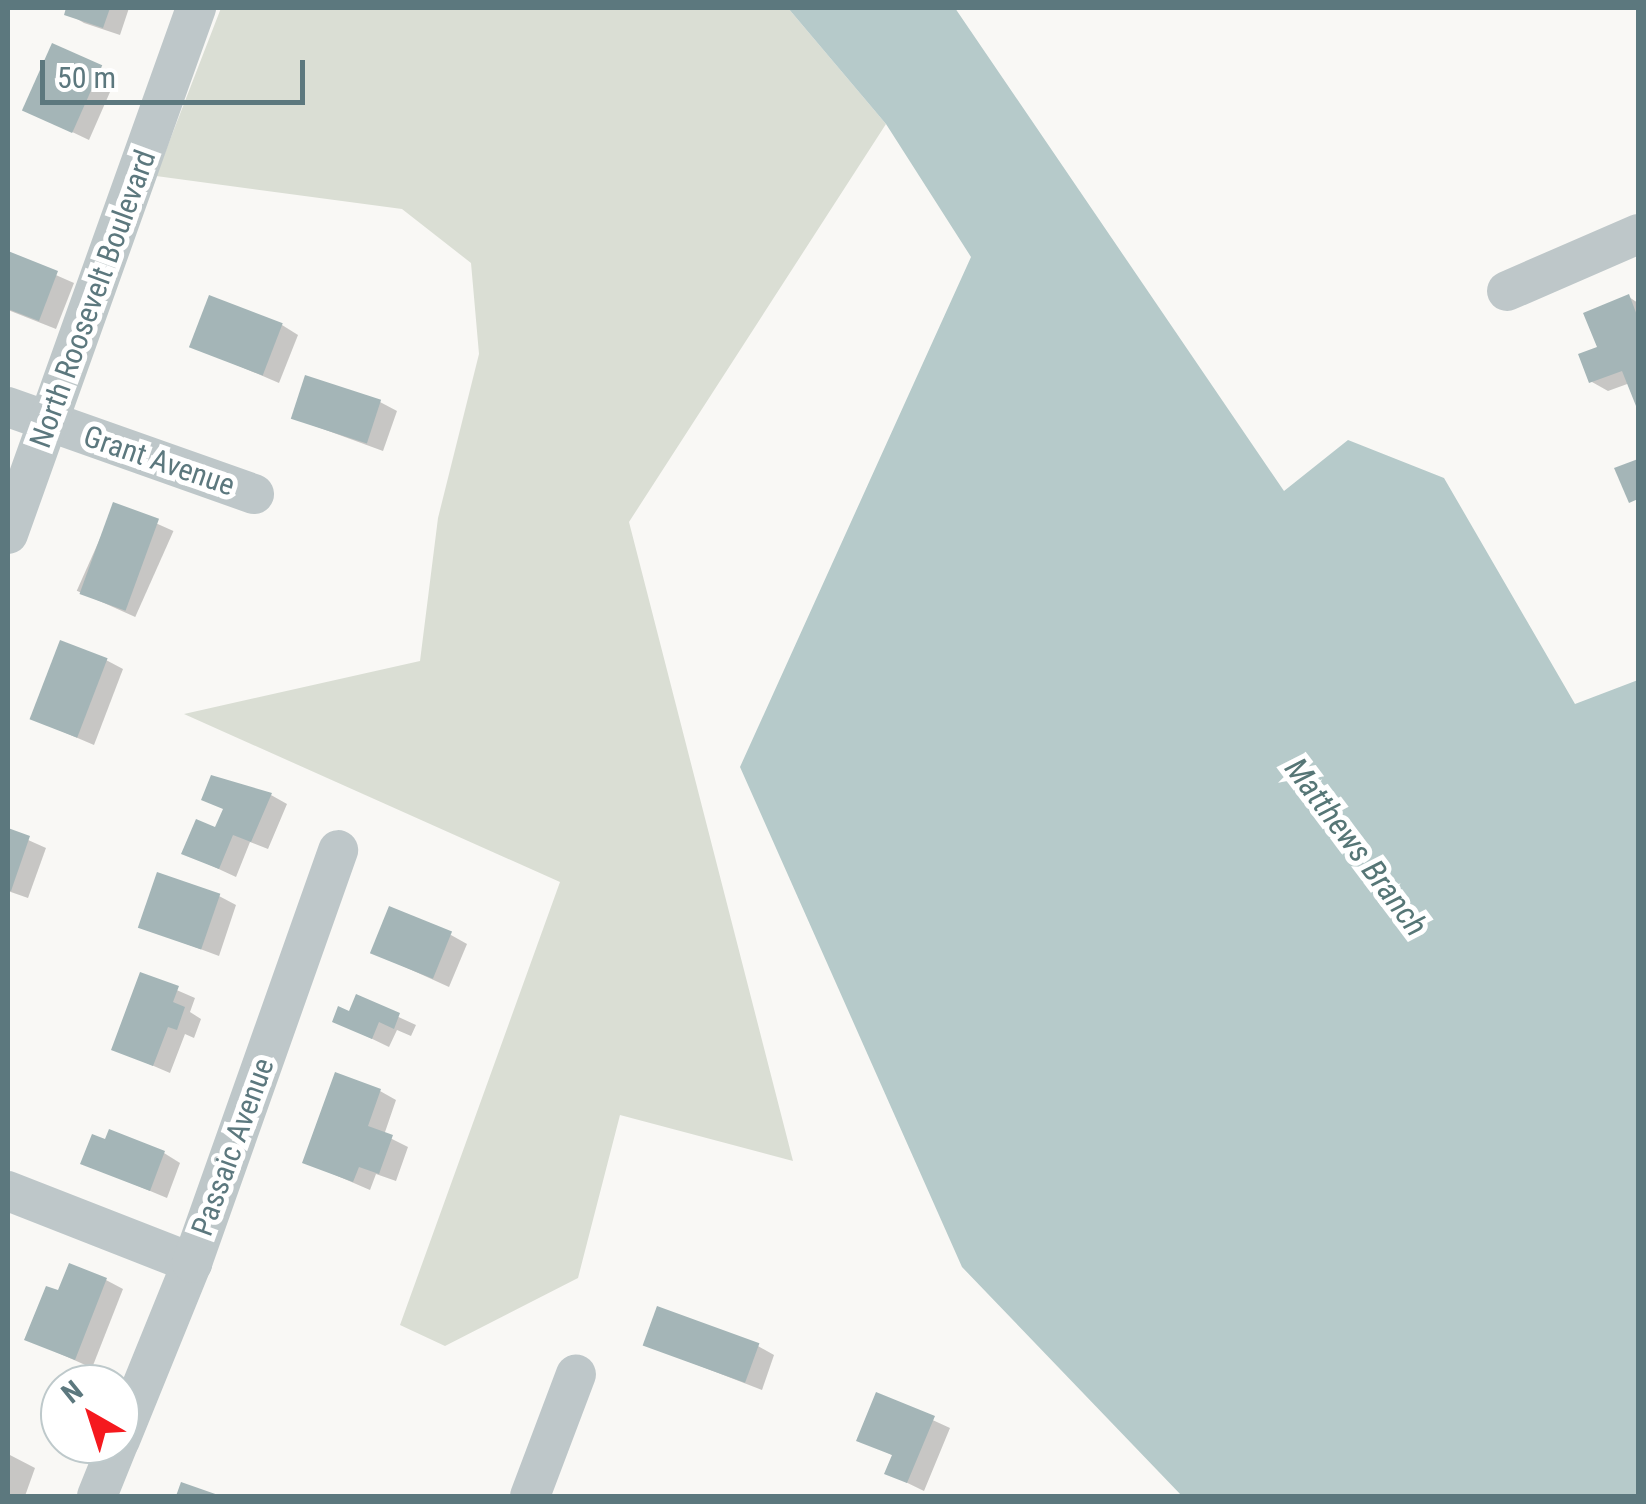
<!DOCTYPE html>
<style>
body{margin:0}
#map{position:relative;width:1646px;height:1504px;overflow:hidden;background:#f9f8f5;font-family:"Roboto Condensed",sans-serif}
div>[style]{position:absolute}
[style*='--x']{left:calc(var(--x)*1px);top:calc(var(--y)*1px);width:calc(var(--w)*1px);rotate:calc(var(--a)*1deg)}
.green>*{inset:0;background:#daded4}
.water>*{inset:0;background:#b6caca}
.shadow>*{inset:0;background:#0003;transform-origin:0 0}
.building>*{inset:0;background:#a4b5b7;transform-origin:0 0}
.street>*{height:40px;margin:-20px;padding:0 20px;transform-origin:20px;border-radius:20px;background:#bec7c9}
span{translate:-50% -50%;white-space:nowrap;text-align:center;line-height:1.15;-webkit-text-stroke:10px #fff;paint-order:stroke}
.street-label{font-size:30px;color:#5c787e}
.water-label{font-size:32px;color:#567676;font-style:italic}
.frame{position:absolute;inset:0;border:10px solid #5c787e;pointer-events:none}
.north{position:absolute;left:40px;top:1364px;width:100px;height:100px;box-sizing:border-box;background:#fff;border:2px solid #bec9cb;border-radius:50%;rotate:321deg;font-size:28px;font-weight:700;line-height:40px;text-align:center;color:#5c787e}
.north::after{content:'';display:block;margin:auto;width:35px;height:45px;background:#f5191e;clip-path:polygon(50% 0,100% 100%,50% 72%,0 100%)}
.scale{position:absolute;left:40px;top:60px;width:265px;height:45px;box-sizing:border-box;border:5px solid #5c787e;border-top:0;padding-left:12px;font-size:30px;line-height:35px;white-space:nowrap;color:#5c787e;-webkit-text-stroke:8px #fff;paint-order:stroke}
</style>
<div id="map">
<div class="green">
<i style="clip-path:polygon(221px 8px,788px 8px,886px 124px,629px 522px,793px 1161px,620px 1115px,578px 1278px,445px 1346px,400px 1325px,560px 882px,184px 714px,420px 661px,438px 518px,479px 354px,471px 263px,402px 209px,156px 176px)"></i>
</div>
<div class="water">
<i style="clip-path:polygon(788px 8px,955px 8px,1284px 491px,1348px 440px,1444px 478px,1575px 704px,1638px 680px,1638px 1496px,1182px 1496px,962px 1267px,740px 767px,971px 257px,886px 124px)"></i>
</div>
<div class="shadow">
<i style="clip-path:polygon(69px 8px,129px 8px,120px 35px,84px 23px,67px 13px)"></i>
<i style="clip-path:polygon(100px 67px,117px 76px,89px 140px,26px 110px)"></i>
<i style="clip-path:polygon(8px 254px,74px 283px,56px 329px,8px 310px)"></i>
<i style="clip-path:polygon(1629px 297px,1638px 303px,1638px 403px,1630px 383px,1608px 391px,1592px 382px,1600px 348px)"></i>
<i style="clip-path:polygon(282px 325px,298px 335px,279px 383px,192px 346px)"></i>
<i style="clip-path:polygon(380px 402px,397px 411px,383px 451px,293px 418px)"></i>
<i style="left:115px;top:505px;width:64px;height:94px;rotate:24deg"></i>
<i style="clip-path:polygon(106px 660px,123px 669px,94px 745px,33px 719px)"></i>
<i style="clip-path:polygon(271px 795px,287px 804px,268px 849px,250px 842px,236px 877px,184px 853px)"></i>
<i style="clip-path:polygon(8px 831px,46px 848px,28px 898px,8px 891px)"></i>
<i style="clip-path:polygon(219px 896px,236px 905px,219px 956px,141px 927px)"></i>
<i style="clip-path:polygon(451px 935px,467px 944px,449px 987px,372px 952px)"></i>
<i style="clip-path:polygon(142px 975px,195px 998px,190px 1012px,201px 1019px,194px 1038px,185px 1034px,170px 1073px,114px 1049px)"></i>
<i style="clip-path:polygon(357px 998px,416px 1025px,411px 1036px,397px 1030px,389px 1047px,335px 1021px,350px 1014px)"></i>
<i style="clip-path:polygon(380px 1091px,396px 1100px,384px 1135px,408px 1147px,396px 1181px,376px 1174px,370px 1190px,305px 1162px)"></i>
<i style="clip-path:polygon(164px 1153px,180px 1163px,167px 1198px,83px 1163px)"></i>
<i style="clip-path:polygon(106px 1280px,123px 1289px,92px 1368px,27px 1339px,60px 1293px)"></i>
<i style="clip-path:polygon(646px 1345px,758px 1346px,774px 1355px,762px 1390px)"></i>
<i style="clip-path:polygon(878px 1395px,950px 1428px,924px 1491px,887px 1473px,894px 1456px,860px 1439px)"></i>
<i style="clip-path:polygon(8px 1454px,35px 1468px,25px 1496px,8px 1496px)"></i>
</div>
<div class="building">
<i style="clip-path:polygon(66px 8px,110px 8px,103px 28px,64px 15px)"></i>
<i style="left:52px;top:43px;width:55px;height:74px;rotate:24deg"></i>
<i style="clip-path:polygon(8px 251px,58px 271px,39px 321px,8px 309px)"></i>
<i style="clip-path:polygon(1629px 294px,1638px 318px,1638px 411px,1622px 371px,1589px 383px,1578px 354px,1597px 347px,1583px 313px)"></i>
<i style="left:209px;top:295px;width:79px;height:56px;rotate:21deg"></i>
<i style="left:305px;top:375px;width:80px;height:46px;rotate:18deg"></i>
<i style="clip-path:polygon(1638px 459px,1638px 499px,1629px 503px,1614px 468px)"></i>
<i style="left:113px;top:502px;width:49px;height:98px;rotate:20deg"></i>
<i style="left:60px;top:640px;width:51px;height:85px;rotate:21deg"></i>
<i style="clip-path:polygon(211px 775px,272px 793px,251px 842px,233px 835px,219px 869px,181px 854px,196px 819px,215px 827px,223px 809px,201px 800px)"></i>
<i style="clip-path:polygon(8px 828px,30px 836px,11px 891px,8px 890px)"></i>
<i style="left:157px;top:872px;width:67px;height:59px;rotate:19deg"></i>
<i style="left:389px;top:906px;width:68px;height:51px;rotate:22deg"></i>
<i style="clip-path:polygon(140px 972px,179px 986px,173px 1002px,185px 1007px,177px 1030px,168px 1027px,153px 1066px,111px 1050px)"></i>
<i style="clip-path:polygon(356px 994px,400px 1013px,394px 1029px,379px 1022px,372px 1039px,332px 1022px,338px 1006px,349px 1011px)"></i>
<i style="clip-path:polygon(335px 1072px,381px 1089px,368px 1126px,393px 1135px,379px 1174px,359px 1167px,353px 1182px,302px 1163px)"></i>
<i style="clip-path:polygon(109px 1129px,165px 1151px,150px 1191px,80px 1164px,92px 1134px,105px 1139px)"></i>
<i style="clip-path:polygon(69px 1263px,107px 1278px,75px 1360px,24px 1340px,46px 1286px,58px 1290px)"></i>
<i style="left:657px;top:1306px;width:109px;height:42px;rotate:20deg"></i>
<i style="clip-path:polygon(876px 1392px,935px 1416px,907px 1483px,884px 1474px,892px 1455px,856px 1441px)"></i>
<i style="clip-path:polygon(181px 1482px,221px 1496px,176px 1496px)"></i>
</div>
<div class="street">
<i style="--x:1507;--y:291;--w:143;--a:-23.5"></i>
<i style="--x:8;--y:407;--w:261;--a:19.5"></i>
<i style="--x:8;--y:534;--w:559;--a:-70.33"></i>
<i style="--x:8;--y:1191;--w:198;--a:21.4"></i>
<i style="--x:120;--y:1440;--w:191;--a:-67.9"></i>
<i style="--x:192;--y:1263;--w:438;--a:-70.5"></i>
<i style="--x:97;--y:1496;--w:56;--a:-68"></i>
<i style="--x:530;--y:1496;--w:130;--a:-69.3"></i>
</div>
<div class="street-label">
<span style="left:93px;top:299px;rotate:-70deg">North Roosevelt Boulevard</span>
<span style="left:159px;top:461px;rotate:19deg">Grant Avenue</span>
<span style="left:233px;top:1147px;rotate:-70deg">Passaic Avenue</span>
</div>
<div class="water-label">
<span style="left:1356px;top:847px;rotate:53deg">Matthews Branch</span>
</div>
<div class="frame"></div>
<div class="north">N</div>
<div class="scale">50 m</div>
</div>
